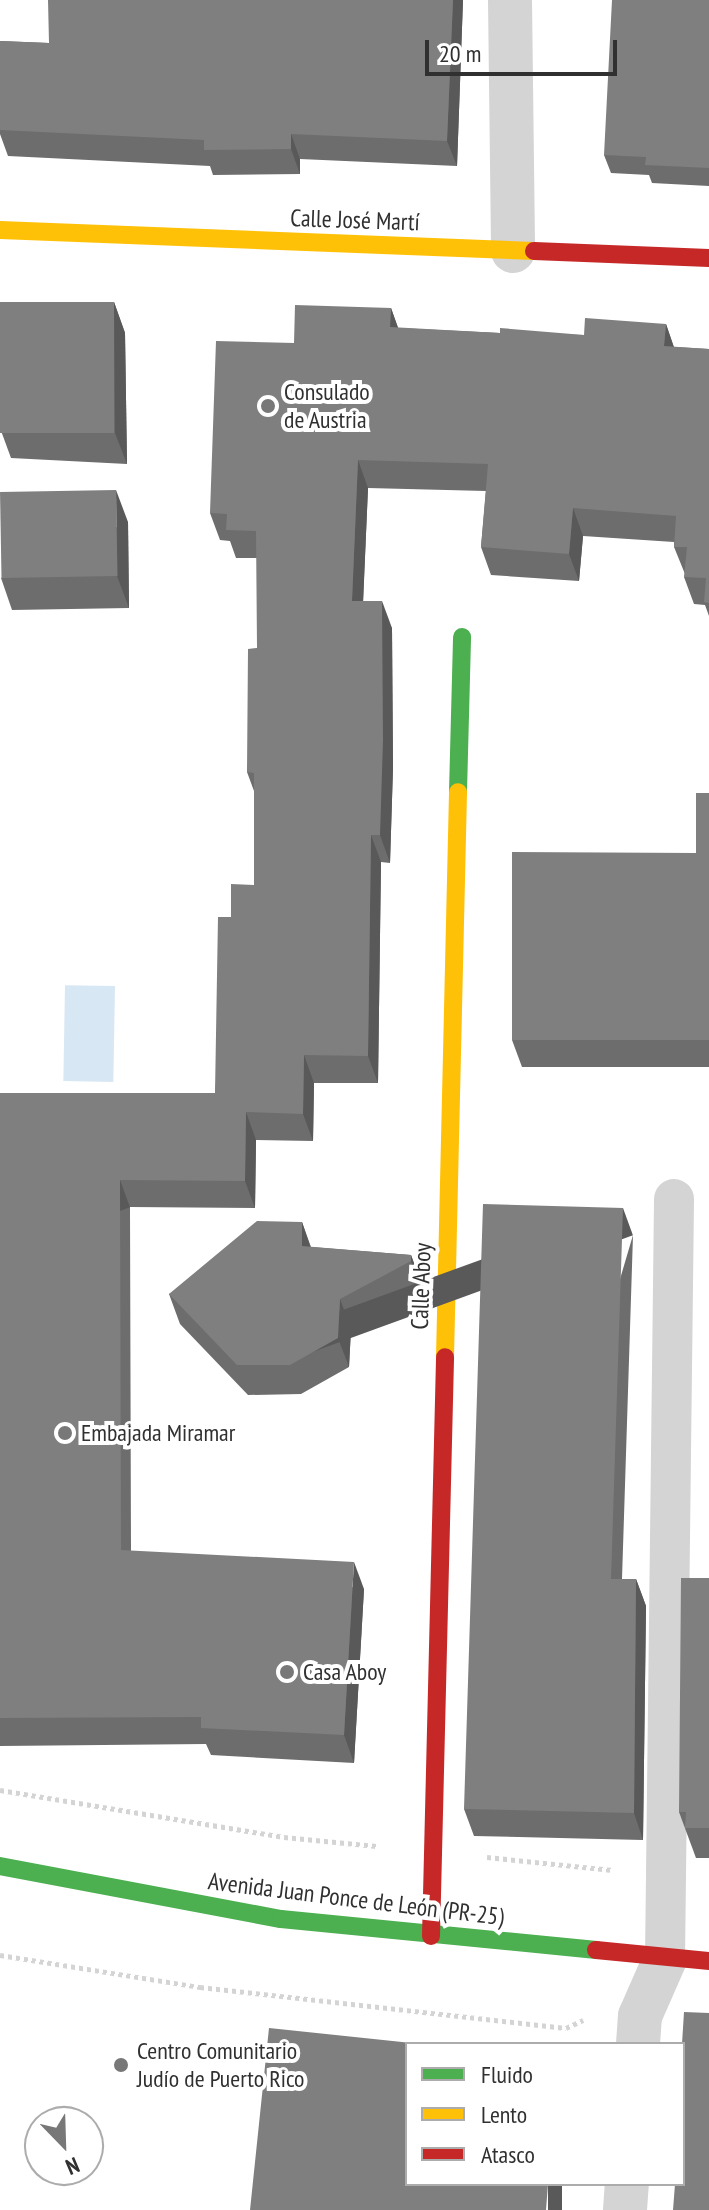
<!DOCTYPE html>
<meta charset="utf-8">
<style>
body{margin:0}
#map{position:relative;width:709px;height:2210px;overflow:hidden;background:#fff;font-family:"PT Sans Narrow",sans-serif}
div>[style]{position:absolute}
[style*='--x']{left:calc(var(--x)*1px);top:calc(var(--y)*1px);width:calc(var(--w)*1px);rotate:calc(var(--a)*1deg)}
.water>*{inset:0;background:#d8e7f4;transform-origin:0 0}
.path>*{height:5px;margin-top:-2.5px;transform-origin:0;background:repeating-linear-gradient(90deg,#d4d4d4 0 4px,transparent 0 8px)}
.lane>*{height:40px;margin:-20px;padding:0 20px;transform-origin:20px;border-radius:20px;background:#d4d4d4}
.street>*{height:44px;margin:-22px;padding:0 22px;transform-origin:22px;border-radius:22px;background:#d4d4d4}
.fast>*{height:18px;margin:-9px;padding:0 9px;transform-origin:9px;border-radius:9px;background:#4caf50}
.slow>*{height:18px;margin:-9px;padding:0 9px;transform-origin:9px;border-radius:9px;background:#ffc107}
.jam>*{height:18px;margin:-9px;padding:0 9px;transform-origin:9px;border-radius:9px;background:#c62828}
.wall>*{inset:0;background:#6d6d6d}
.shaded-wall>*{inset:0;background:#595959;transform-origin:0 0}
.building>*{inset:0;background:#7f7f7f;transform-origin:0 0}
.dots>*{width:22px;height:22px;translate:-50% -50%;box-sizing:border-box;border:4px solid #fff;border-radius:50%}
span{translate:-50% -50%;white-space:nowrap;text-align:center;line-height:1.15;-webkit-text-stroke:8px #fff;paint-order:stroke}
.street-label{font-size:24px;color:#303030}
.poi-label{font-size:24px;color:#303030}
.left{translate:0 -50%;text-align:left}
.legend{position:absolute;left:405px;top:2042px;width:280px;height:144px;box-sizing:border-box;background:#fff;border:2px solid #acacac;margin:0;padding:10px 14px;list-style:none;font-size:24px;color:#303030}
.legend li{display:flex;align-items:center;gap:16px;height:40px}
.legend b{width:40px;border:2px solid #acacac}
.north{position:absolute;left:24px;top:2106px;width:80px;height:80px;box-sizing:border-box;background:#fff;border:2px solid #acacac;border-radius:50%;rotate:157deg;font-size:22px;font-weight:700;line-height:32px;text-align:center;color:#303030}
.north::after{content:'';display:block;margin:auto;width:28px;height:36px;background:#787878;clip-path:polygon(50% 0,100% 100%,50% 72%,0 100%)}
.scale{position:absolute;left:425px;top:40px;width:192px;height:36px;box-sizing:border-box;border:4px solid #303030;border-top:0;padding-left:10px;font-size:24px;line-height:28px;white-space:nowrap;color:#303030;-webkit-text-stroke:6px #fff;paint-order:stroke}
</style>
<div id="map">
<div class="water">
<i style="left:115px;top:986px;width:96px;height:50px;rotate:91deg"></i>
</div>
<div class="path">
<i style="--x:0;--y:1790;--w:288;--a:9.4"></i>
<i style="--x:284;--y:1837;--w:93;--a:5.5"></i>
<i style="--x:487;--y:1857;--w:126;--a:5.9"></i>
<i style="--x:0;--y:1955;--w:203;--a:9.1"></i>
<i style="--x:200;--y:1987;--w:368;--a:6.4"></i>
<i style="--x:566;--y:2028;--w:19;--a:-25"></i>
</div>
<div class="lane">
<i style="--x:665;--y:1959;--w:760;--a:-89.32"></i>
</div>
<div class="street">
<i style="--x:510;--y:0;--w:251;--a:89.3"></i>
<i style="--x:638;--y:2044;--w:28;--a:-86"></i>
<i style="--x:640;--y:2016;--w:62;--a:-66.3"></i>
<i style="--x:625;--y:2210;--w:26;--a:-86"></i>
</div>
<div class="fast">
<i style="--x:458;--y:792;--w:155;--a:-88.5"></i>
<i style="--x:0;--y:1866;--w:286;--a:10.7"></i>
<i style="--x:281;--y:1919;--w:317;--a:5.6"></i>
</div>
<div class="slow">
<i style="--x:0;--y:230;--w:534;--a:2.25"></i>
<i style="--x:445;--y:1357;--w:565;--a:-88.68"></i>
</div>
<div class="jam">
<i style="--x:534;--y:251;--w:175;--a:2.3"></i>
<i style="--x:431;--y:1936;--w:579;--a:-88.61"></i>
<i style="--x:596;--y:1950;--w:114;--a:5.6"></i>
</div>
<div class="wall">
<i style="clip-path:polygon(463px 0,457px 166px,300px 159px,300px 174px,213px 175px,210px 166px,8px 156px,0 134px,0 41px,49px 43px)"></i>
<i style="clip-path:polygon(709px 0,709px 186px,652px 183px,649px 175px,611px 173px,604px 155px)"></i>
<i style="clip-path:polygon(114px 302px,125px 333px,127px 464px,11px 458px,0 428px,0 303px)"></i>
<i style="clip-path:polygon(391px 308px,398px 328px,500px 333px,584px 335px,666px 324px,674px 347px,709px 349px,709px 616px,705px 605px,694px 604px,684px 577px,685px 574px,674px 547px,674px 542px,583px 536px,579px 581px,491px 575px,481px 547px,486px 491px,368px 488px,363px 601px,392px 628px,393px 768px,390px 863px,381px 862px,378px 1083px,314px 1083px,313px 1141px,256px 1140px,255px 1208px,130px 1207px,131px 1551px,364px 1589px,354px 1763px,211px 1755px,206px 1744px,0 1746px,0 1093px,215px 1093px,231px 917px,254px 885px,254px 791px,247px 772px,257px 648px,257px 558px,236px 558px,230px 541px,220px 540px,210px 513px,294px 343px)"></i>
<i style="clip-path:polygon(128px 522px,129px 608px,12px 610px,1px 578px)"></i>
<i style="clip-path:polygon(709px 793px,709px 1067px,522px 1067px,512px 1040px,696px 853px)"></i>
<i style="clip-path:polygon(302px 1222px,311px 1247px,411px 1255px,422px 1285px,421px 1291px,351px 1329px,349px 1367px,301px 1394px,248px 1395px,180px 1324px,169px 1294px)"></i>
<i style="clip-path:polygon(633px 1235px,622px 1579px,636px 1579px,646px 1606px,643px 1840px,474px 1836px,464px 1809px)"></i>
<i style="clip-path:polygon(709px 1578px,709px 1858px,696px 1858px,679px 1812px)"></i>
</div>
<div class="shaded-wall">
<i style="clip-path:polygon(453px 0,463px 0,457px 166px,447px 141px)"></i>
<i style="clip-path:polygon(291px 134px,300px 159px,300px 174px,291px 149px)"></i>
<i style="clip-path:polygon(114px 302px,125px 333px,127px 464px,115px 433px)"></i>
<i style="clip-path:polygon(391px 308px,401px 336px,390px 327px)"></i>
<i style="clip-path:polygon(666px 324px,675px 351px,664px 346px)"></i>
<i style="clip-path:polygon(358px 460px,368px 488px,362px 628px,352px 601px)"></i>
<i style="clip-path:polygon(116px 490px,128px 522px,129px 608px,117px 576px)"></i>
<i style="clip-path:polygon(573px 508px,583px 536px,579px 581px,569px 554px)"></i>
<i style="clip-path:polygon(382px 601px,392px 628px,393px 768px,390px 863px,380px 835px)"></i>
<i style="clip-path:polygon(371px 835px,381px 862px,378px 1083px,368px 1056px)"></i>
<i style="clip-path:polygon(304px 1055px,314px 1083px,313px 1141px,303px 1114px)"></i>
<i style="clip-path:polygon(246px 1112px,256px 1140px,255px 1208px,245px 1181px)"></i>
<i style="left:120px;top:1180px;width:29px;height:370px;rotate:70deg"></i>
<i style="left:623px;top:1208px;width:29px;height:371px;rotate:70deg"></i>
<i style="clip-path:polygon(302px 1222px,312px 1252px,302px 1246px)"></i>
<i style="clip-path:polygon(411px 1255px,422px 1285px,421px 1291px,411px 1261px)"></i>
<i style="clip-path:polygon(340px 1299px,351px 1329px,349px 1367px,338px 1338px)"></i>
<i style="clip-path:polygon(354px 1562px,364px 1589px,354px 1763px,344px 1735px)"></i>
<i style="clip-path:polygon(636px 1579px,646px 1606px,643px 1840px,634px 1813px)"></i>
<i style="left:548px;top:2184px;width:14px;height:26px"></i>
</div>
<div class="building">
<i style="clip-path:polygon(48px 0,453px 0,447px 141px,291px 134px,291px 149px,204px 150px,204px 140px,0 130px,0 41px,49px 43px)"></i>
<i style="clip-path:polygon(612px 0,709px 0,709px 168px,645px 165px,646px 157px,604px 155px)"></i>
<i style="left:114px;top:302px;width:131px;height:114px;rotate:90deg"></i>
<i style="clip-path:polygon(295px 305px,391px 308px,390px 327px,500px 333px,500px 328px,584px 335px,585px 318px,666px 324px,664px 346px,709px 349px,709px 603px,704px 602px,706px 578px,684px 577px,687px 547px,674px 547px,676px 516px,573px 508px,569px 554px,481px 547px,488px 464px,358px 460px,352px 601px,382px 601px,383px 741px,380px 835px,371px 835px,368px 1056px,304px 1055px,303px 1114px,246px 1112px,245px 1181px,120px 1180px,121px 1550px,354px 1562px,344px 1735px,201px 1728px,201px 1717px,0 1718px,0 1093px,215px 1093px,218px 917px,231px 917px,231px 884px,254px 885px,254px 773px,247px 772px,248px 649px,257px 648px,256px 531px,226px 530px,227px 514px,210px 513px,216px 341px,294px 343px)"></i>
<i style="left:116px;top:490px;width:86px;height:116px;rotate:89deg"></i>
<i style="clip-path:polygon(696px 793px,709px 793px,709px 1040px,512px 1040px,512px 852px,696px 853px)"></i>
<i style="clip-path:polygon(483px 1204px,623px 1208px,611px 1579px,636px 1579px,634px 1813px,464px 1809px)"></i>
<i style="clip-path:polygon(257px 1221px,302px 1222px,302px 1246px,411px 1255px,411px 1261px,340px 1299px,338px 1338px,290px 1365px,237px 1365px,169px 1294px)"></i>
<i style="clip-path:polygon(681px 1578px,709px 1578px,709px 1828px,685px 1828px,686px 1812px,679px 1812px)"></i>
<i style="clip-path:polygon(684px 2012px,709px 2013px,709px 2210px,673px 2210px,675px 2184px,683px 2184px,683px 2044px,682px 2044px)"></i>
<i style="clip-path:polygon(269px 2028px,421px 2044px,407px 2044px,407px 2184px,548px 2184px,546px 2210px,250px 2210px)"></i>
</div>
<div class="dots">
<i style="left:268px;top:406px;background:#787878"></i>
<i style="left:65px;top:1433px;background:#787878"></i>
<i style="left:287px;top:1672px;background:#787878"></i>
<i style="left:121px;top:2065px;background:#787878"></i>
</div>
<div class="street-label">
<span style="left:355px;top:220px;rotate:2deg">Calle José Martí</span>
<span style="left:421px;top:1286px;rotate:-88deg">Calle Aboy</span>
<span style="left:356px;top:1899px;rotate:7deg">Avenida Juan Ponce de León (PR-25)</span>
</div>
<div class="poi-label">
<span class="left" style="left:284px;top:406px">Consulado<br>de Austria</span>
<span class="left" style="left:81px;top:1433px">Embajada Miramar</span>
<span class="left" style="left:303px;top:1672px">Casa Aboy</span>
<span class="left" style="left:137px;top:2065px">Centro Comunitario<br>Judío de Puerto Rico</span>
</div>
<ul class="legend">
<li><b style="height:10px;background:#4caf50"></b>Fluido</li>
<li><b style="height:10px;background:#ffc107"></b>Lento</li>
<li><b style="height:10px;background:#c62828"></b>Atasco</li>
</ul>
<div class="north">N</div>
<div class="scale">20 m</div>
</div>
